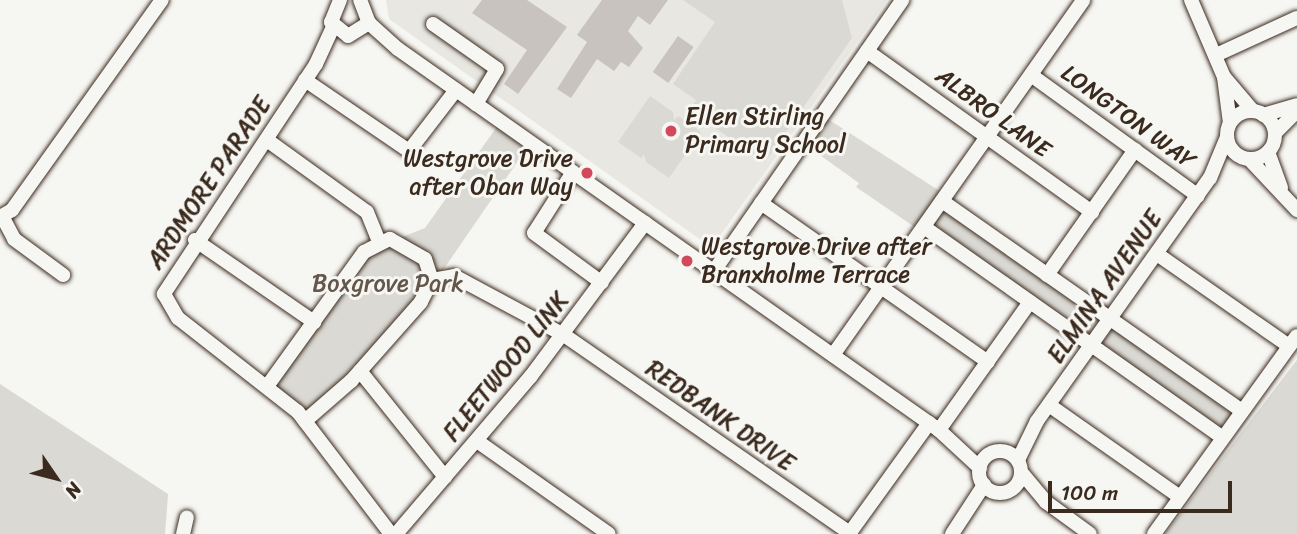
<!DOCTYPE html>
<style>
body{margin:0}
#map{position:relative;width:1297px;height:534px;overflow:hidden;background:#f6f6f2;font-family:Sriracha,sans-serif}
div>[style]{position:absolute}
[style*='--x']{left:calc(var(--x)*1px);top:calc(var(--y)*1px);width:calc(var(--w)*1px);rotate:calc(var(--a)*1deg)}
.built>*{inset:0;background:#e8e7e2}
.green>*{inset:0;background:#dad9d3}
.building>*{inset:0;background:#c8c3be;transform-origin:0 0}
.roads{filter:drop-shadow(0 0 2px #3b2a1e) drop-shadow(0 0 2px #3b2a1e)}
.minor>*{height:14px;margin:-7px;padding:0 7px;transform-origin:7px;border-radius:7px;background:#f6f6f2}
.minor>.ring{margin:-7px;padding:0;box-sizing:content-box;background:none;border:14px solid #f6f6f2;border-radius:50%}
.dots>*{width:19px;height:19px;translate:-50% -50%;box-sizing:border-box;border:4px solid #f6f6f2;border-radius:50%}
span{translate:-50% -50%;white-space:nowrap;text-align:center;line-height:1.15;-webkit-text-stroke:6px #f6f6f2;paint-order:stroke}
.street-label{font-size:24px;color:#3b2a1e}
.poi-label{font-size:24px;color:#3b2a1e}
.left{translate:0 -50%;text-align:left}
.right{translate:-100% -50%;text-align:right}
.park-label{font-size:24px;color:#63564b}
.north{position:absolute;left:21px;top:443px;width:70px;height:70px;-webkit-text-stroke:5px #f6f6f2;paint-order:stroke;rotate:125deg;font-size:19px;font-weight:700;line-height:28px;text-align:center;color:#3b2a1e}
.north::after{content:'';display:block;margin:auto;width:24px;height:32px;background:#3b2a1e;clip-path:polygon(50% 0,100% 100%,50% 72%,0 100%)}
.scale{position:absolute;left:1048px;top:481px;width:184px;height:32px;box-sizing:border-box;border:4px solid #3b2a1e;border-top:0;padding-left:9px;font-size:21px;line-height:24px;white-space:nowrap;color:#3b2a1e;-webkit-text-stroke:5px #f6f6f2;paint-order:stroke}
</style>
<div id="map">
<div class="built">
<i style="clip-path:polygon(386px 0,887px 0,717px 240px,701px 240px,389px 19px)"></i>
</div>
<div class="green">
<i style="clip-path:polygon(683px 0,842px 0,852px 38px,765px 162px,689px 110px,696px 100px,673px 84px,715px 22px)"></i>
<i style="clip-path:polygon(650px 96px,673px 112px,674px 120px,678px 116px,701px 132px,669px 178px,646px 162px,644px 154px,641px 158px,618px 142px)"></i>
<i style="clip-path:polygon(820px 114px,946px 195px,1241px 410px,1222px 437px,856px 187px,859px 183px,803px 143px)"></i>
<i style="clip-path:polygon(501px 121px,531px 142px,430px 289px,305px 421px,268px 385px,364px 252px,425px 228px)"></i>
<i style="clip-path:polygon(1297px 360px,1297px 534px,1165px 534px,1232px 445px)"></i>
<i style="clip-path:polygon(0 384px,168px 494px,165px 534px,0 534px)"></i>
</div>
<div class="building">
<i style="clip-path:polygon(482px 0,527px 0,567px 27px,518px 94px,504px 84px,527px 50px,472px 13px)"></i>
<i style="clip-path:polygon(602px 0,668px 0,650px 25px,638px 16px,628px 31px,643px 48px,629px 67px,621px 62px,614px 71px,597px 59px,571px 98px,557px 89px,587px 42px,577px 35px)"></i>
<i style="left:678px;top:36px;width:19px;height:44px;rotate:35deg"></i>
</div>
<div class="roads">
<div class="minor">
<i style="--x:340;--y:0;--w:24;--a:112"></i>
<i style="--x:331;--y:22;--w:22;--a:39"></i>
<i style="--x:348;--y:36;--w:25;--a:-32"></i>
<i style="--x:369;--y:23;--w:25;--a:-111"></i>
<i style="--x:1191;--y:0;--w:84;--a:66.8"></i>
<i style="--x:1224;--y:77;--w:46;--a:82.6"></i>
<i style="--x:369;--y:23;--w:39;--a:42"></i>
<i style="--x:398;--y:49;--w:662;--a:35.16"></i>
<i style="--x:939;--y:430;--w:56;--a:42.8"></i>
<i style="--x:433;--y:24;--w:78;--a:35.1"></i>
<i style="--x:497;--y:69;--w:41;--a:121"></i>
<i style="--x:333;--y:27;--w:41;--a:114.7"></i>
<i style="--x:316;--y:64;--w:276;--a:123.5"></i>
<i style="--x:164;--y:294;--w:28;--a:60"></i>
<i style="--x:178;--y:318;--w:152;--a:38.1"></i>
<i style="--x:298;--y:412;--w:153;--a:52.7"></i>
<i style="--x:867;--y:51;--w:277;--a:35.6"></i>
<i style="--x:1216;--y:55;--w:89;--a:-24.6"></i>
<i style="--x:1031;--y:75;--w:206;--a:35.9"></i>
<i style="--x:1225;--y:78;--w:43;--a:49.7"></i>
<i style="--x:305;--y:80;--w:126;--a:34.3"></i>
<i style="--x:409;--y:151;--w:77;--a:-52.4"></i>
<i class="ring" style="left:1227px;top:111px;width:34px;height:34px"></i>
<i style="--x:1263;--y:115;--w:35;--a:-16"></i>
<i style="--x:1275;--y:133;--w:31;--a:-45"></i>
<i style="--x:267;--y:140;--w:123;--a:35.8"></i>
<i style="--x:367;--y:212;--w:31;--a:68"></i>
<i style="--x:1268;--y:152;--w:38;--a:70"></i>
<i style="--x:1250;--y:160;--w:69;--a:46.8"></i>
<i style="--x:573;--y:172;--w:72;--a:122.6"></i>
<i style="--x:534;--y:233;--w:84;--a:36.3"></i>
<i style="--x:942;--y:201;--w:365;--a:35"></i>
<i style="--x:761;--y:203;--w:277;--a:35"></i>
<i style="--x:2;--y:216;--w:26;--a:62"></i>
<i style="--x:14;--y:239;--w:61;--a:36.3"></i>
<i style="--x:0;--y:217;--w:14;--a:-30"></i>
<i style="--x:12;--y:210;--w:258;--a:-54.5"></i>
<i style="--x:924;--y:227;--w:365;--a:35.2"></i>
<i style="--x:195;--y:240;--w:145;--a:34.6"></i>
<i style="--x:1157;--y:254;--w:161;--a:34.9"></i>
<i style="--x:714;--y:271;--w:330;--a:-55.2"></i>
<i style="--x:1047;--y:275;--w:153;--a:-54.9"></i>
<i style="--x:432;--y:280;--w:22;--a:-10"></i>
<i style="--x:454;--y:276;--w:125;--a:28.2"></i>
<i style="--x:564;--y:335;--w:349;--a:34.7"></i>
<i style="--x:833;--y:355;--w:434;--a:-54.8"></i>
<i style="--x:360;--y:371;--w:136;--a:51.3"></i>
<i style="--x:268;--y:385;--w:164;--a:-54.2"></i>
<i style="--x:364;--y:252;--w:29;--a:-27"></i>
<i style="--x:390;--y:239;--w:40;--a:29.7"></i>
<i style="--x:425;--y:259;--w:22;--a:72"></i>
<i style="--x:432;--y:280;--w:25;--a:117"></i>
<i style="--x:421;--y:302;--w:106;--a:131.5"></i>
<i style="--x:351;--y:381;--w:61;--a:139"></i>
<i style="--x:1049;--y:405;--w:160;--a:35.1"></i>
<i style="--x:939;--y:430;--w:157;--a:-54.6"></i>
<i style="--x:477;--y:441;--w:161;--a:35.2"></i>
<i class="ring" style="left:979px;top:451px;width:28px;height:28px"></i>
<i style="--x:1018;--y:460;--w:43;--a:-64"></i>
<i style="--x:1037;--y:421;--w:298;--a:-54.6"></i>
<i style="--x:1210;--y:178;--w:44;--a:-67.5"></i>
<i style="--x:1021;--y:472;--w:39;--a:50"></i>
<i style="--x:1046;--y:502;--w:54;--a:36"></i>
<i style="--x:183;--y:534;--w:17;--a:-77"></i>
<i style="--x:396;--y:534;--w:208;--a:-49.5"></i>
<i style="--x:531;--y:376;--w:191;--a:-53.3"></i>
<i style="--x:849;--y:534;--w:137;--a:-54.2"></i>
<i style="--x:952;--y:534;--w:59;--a:-56.9"></i>
<i style="--x:1154;--y:534;--w:244;--a:-54.2"></i>
</div>
</div>
<div class="dots">
<i style="left:671px;top:131px;background:#d1495b"></i>
<i style="left:587px;top:173px;background:#d1495b"></i>
<i style="left:687px;top:261px;background:#d1495b"></i>
</div>
<div class="street-label">
<span style="left:993px;top:113px;rotate:36deg">ALBRO LANE</span>
<span style="left:1128px;top:117px;rotate:36deg">LONGTON WAY</span>
<span style="left:209px;top:183px;rotate:-56deg">ARDMORE PARADE</span>
<span style="left:1105px;top:287px;rotate:-55deg">ELMINA AVENUE</span>
<span style="left:506px;top:367px;rotate:-51deg">FLEETWOOD LINK</span>
<span style="left:720px;top:416px;rotate:35deg">REDBANK DRIVE</span>
</div>
<div class="poi-label">
<span class="left" style="left:685px;top:131px">Ellen Stirling<br>Primary School</span>
<span class="right" style="left:573px;top:173px">Westgrove Drive<br>after Oban Way</span>
<span class="left" style="left:701px;top:261px">Westgrove Drive after<br>Branxholme Terrace</span>
</div>
<div class="park-label">
<span style="left:388px;top:284px">Boxgrove Park</span>
</div>
<div class="north">N</div>
<div class="scale">100 m</div>
</div>
